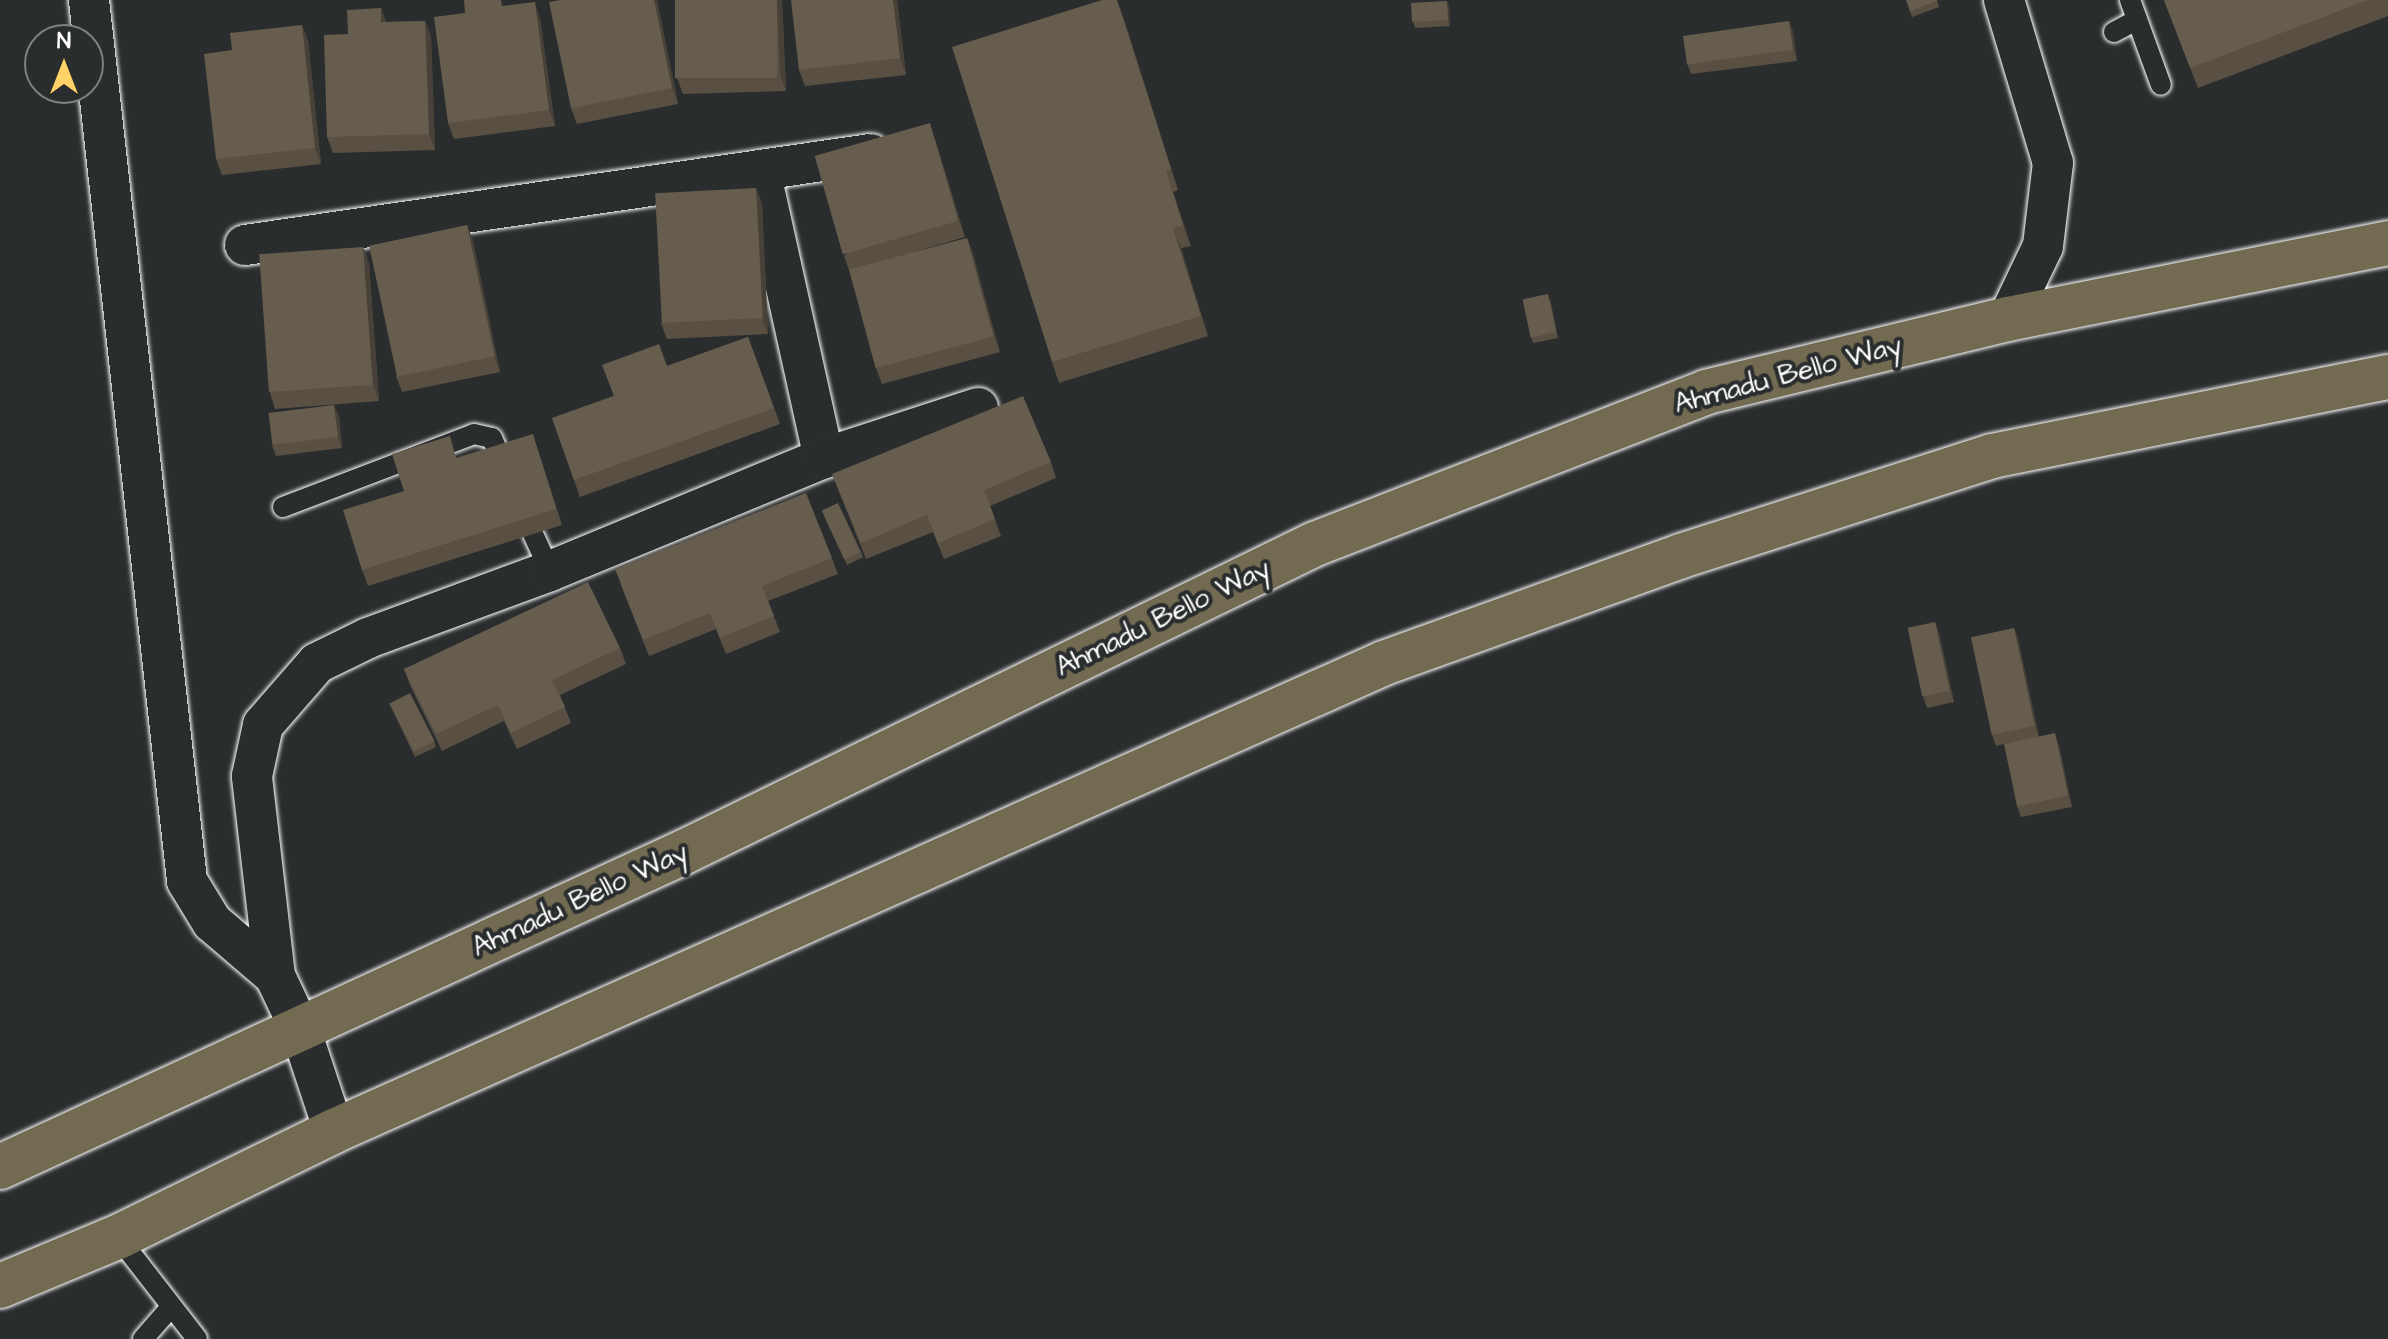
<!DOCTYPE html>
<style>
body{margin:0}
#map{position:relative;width:2388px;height:1339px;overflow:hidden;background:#2a2d2e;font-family:"Architects Daughter",sans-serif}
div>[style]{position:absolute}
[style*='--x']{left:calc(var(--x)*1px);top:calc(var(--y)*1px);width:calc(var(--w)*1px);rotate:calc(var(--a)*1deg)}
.roads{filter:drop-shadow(0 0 2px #fff) drop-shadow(0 0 2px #fff)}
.service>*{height:20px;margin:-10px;padding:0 10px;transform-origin:10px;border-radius:10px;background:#2a2d2e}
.minor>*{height:40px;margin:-20px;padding:0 20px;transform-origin:20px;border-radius:20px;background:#2a2d2e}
.primary>*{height:44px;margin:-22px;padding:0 22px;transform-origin:22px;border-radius:22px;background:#726b52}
.wall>*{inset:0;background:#595043}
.shaded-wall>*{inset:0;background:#484137}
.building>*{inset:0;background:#675d4e;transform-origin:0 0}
span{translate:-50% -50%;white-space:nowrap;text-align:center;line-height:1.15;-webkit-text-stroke:8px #2a2d2e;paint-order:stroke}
.street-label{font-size:28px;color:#fff}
.north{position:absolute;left:24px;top:24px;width:80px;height:80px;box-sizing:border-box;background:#2a2d2e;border:2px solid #7f8182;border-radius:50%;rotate:0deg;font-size:22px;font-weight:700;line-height:32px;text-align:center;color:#fff}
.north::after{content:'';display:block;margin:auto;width:28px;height:36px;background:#ffd166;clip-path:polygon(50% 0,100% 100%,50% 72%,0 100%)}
</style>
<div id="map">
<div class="roads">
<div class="service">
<i style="--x:2130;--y:0;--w:90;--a:70"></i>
<i style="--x:2114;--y:32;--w:26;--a:-28"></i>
<i style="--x:283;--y:507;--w:204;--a:-20.9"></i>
<i style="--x:474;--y:434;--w:18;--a:13"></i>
<i style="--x:492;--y:438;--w:25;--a:67"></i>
<i style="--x:533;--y:534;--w:41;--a:65.3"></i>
<i style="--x:118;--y:1237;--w:129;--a:52.2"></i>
<i style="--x:143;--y:1339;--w:41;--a:-48.9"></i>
</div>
<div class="minor">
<i style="--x:89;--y:0;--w:886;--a:83.65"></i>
<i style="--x:187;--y:881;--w:48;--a:58.6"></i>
<i style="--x:212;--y:922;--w:83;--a:40.6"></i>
<i style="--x:2004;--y:0;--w:170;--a:73.3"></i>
<i style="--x:2053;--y:163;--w:84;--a:96.9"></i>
<i style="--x:2043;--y:246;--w:81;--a:115.6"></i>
<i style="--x:760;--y:170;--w:295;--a:77.5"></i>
<i style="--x:245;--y:245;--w:632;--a:-8.28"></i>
<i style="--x:334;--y:1131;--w:105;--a:-108.3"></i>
<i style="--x:301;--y:1031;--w:61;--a:-115.3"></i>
<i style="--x:275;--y:976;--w:201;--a:-96.6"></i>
<i style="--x:252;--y:776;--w:52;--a:-77.8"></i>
<i style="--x:263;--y:725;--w:82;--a:-48.9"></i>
<i style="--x:317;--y:663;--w:57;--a:-26.1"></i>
<i style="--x:368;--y:638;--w:194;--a:-20.2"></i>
<i style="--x:550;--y:571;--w:296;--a:-22.4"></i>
<i style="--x:824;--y:458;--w:162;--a:-18"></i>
</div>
<div class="primary">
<i style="--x:0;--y:1167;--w:753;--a:-24.73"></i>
<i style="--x:684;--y:852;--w:702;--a:-26.02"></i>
<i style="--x:1315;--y:544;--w:420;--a:-21.2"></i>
<i style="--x:1706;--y:392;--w:311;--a:-13.6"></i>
<i style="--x:2008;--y:319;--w:388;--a:-11.3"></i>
<i style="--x:0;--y:1286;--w:128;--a:-22.6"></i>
<i style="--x:118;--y:1237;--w:241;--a:-26.1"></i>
<i style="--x:334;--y:1131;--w:1150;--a:-24.02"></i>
<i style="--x:1384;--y:663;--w:316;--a:-19.8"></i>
<i style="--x:1681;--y:556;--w:327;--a:-17.8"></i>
<i style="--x:1992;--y:456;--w:404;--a:-11.3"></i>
</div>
</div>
<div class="wall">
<i style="clip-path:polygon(657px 0,678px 104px,577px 124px,571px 108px)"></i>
<i style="clip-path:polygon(675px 0,782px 0,786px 91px,683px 94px,677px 78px)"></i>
<i style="clip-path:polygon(897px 0,906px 75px,805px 86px,799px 70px)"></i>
<i style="clip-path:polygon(1906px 0,1937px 0,1939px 7px,1912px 17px)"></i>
<i style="clip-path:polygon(2164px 0,2388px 0,2388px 16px,2198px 88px)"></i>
<i style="clip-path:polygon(1449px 6px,1450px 26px,1415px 28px,1413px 22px)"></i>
<i style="clip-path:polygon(381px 8px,386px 22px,425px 21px,431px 37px,435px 150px,333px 153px,327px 137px,348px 34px)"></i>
<i style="clip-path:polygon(465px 13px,540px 18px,555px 126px,454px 139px,448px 123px)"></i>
<i style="clip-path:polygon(1123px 16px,1178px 190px,1173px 192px,1191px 246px,1181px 248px,1208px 336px,1059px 383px,1052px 362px)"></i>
<i style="clip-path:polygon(1789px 21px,1793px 32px,1797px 61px,1691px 74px,1687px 63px)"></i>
<i style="clip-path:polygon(302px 25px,308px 41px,321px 164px,222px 175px,216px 159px,232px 50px)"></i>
<i style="clip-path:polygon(935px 139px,965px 237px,911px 253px,967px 238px,973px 254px,1000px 352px,882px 384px,876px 368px,849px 270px,844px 256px)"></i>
<i style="clip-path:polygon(756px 188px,762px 204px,768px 334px,667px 339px,661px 323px)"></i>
<i style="clip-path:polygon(467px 225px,473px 241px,500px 372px,402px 392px,396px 376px)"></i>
<i style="clip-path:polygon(363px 247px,369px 263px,379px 401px,275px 409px,270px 393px)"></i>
<i style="clip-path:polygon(1550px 299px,1558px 338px,1533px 343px,1531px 337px)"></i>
<i style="clip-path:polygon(748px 337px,780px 424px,580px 497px,552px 418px,614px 396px,667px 366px)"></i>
<i style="clip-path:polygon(339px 416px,342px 448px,276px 456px,272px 445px)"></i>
<i style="clip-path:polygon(538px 450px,562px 525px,368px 586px,362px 570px,404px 491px,457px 458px)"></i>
<i style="clip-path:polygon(1051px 462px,1056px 478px,990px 506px,1001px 536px,944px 559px,933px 532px,866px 559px,832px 474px)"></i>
<i style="clip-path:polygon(824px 516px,861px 552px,863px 557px,847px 565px)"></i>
<i style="clip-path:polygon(832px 558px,838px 574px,768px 601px,780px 632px,726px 654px,716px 629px,649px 656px,621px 585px)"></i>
<i style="clip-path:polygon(1935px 622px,1939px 633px,1954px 702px,1927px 708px,1923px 696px)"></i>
<i style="clip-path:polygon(2014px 628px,2018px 639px,2039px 737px,2059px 745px,2072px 807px,2021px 817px,2017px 806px,2004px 744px,1996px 746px,1992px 735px)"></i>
<i style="clip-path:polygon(620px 648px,626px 664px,560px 695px,571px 723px,517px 749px,504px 721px,442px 751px,410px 685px,404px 669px)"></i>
<i style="clip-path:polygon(389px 703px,434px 741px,436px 747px,415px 757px)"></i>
</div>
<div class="shaded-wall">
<i style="clip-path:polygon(654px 0,657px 0,678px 104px,672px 88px)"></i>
<i style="clip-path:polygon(777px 0,782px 0,786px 91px,780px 75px)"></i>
<i style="clip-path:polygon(893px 0,897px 0,906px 75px,900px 58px)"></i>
<i style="clip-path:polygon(1117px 0,1123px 16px,1178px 190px,1171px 169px)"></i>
<i style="clip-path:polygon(1447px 1px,1449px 6px,1450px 26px,1448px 20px)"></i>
<i style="clip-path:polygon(535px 2px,540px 18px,555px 126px,549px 110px)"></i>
<i style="clip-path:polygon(381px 8px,387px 24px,381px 22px)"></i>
<i style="clip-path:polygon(425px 21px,431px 37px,435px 150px,429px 134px)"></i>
<i style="clip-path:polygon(1789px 21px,1793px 32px,1797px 61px,1793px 50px)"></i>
<i style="clip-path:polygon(302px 25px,308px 41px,321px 164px,315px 148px)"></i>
<i style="clip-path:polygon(930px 123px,935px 139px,965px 237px,959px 221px)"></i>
<i style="clip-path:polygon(1166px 171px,1191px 246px,1183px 225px)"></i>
<i style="clip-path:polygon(756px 188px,762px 204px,768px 334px,762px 318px)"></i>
<i style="clip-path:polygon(467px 225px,473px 241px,500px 372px,494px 356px)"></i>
<i style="clip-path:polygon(1173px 228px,1181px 248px,1208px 336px,1201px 316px)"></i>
<i style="clip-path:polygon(967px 238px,973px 254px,1000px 352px,994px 336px)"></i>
<i style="clip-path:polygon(363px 247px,369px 263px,379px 401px,373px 385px)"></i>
<i style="clip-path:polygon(334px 405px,339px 416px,342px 448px,338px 437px)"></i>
<i style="clip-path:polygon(1935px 622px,1939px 633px,1954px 702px,1950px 690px)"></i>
<i style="clip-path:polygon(2014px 628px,2018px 639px,2039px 737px,2035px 726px)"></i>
<i style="clip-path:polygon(2055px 733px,2059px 745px,2072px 807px,2068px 796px)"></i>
</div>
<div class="building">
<i style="clip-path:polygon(464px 0,501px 0,502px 6px,535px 2px,549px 110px,448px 123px,434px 17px,465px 13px)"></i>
<i style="clip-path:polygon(560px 0,654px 0,672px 88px,571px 108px,549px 2px)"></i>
<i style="left:675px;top:0;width:102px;height:78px"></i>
<i style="clip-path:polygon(791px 0,893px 0,900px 58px,799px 70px)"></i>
<i style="clip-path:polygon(1102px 0,1117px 0,1171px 169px,1166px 171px,1183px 225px,1173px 228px,1201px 316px,1052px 362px,952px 47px)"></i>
<i style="clip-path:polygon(1906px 0,1937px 0,1937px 1px,1910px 11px)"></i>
<i style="clip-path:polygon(2164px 0,2368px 0,2190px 68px)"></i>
<i style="left:1447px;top:1px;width:19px;height:36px;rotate:87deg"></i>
<i style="clip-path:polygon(381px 8px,381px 22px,425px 21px,429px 134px,327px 137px,324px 35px,348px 34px,347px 10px)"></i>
<i style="left:1789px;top:21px;width:29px;height:107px;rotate:82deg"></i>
<i style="clip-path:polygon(302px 25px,315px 148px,216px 159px,204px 54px,232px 50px,230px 33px)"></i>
<i style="left:930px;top:123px;width:102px;height:120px;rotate:74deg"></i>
<i style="left:756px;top:188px;width:130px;height:101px;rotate:87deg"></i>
<i style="left:467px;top:225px;width:134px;height:100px;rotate:78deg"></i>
<i style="left:967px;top:238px;width:102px;height:122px;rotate:75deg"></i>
<i style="left:363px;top:247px;width:138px;height:104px;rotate:86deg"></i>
<i style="left:1548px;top:294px;width:39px;height:26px;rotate:78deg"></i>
<i style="clip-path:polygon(748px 337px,774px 408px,574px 480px,552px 418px,614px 396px,602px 365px,659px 344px,667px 366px)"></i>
<i style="clip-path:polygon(1023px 396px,1051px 462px,984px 490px,995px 519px,938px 543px,927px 515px,861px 543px,832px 474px)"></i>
<i style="left:334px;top:405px;width:32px;height:66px;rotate:83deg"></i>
<i style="clip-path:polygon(533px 434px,556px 509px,362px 570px,343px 510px,404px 491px,392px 454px,450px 436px,456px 458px)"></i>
<i style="clip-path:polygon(806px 493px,832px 558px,762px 586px,774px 616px,720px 638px,710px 613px,643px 640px,615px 569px)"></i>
<i style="left:838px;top:503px;width:54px;height:18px;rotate:65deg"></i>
<i style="clip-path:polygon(588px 582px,620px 648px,552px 680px,565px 707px,511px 733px,498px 705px,436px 734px,404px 669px)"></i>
<i style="left:1935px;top:622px;width:70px;height:28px;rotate:78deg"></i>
<i style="left:2014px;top:628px;width:100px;height:44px;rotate:78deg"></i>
<i style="left:410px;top:693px;width:54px;height:23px;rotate:63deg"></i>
<i style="left:2055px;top:733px;width:64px;height:52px;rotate:78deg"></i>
</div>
<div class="street-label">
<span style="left:1788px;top:375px;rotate:-15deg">Ahmadu Bello Way</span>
<span style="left:1163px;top:618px;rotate:-26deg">Ahmadu Bello Way</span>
<span style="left:580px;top:900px;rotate:-25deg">Ahmadu Bello Way</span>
</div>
<div class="north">N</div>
</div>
